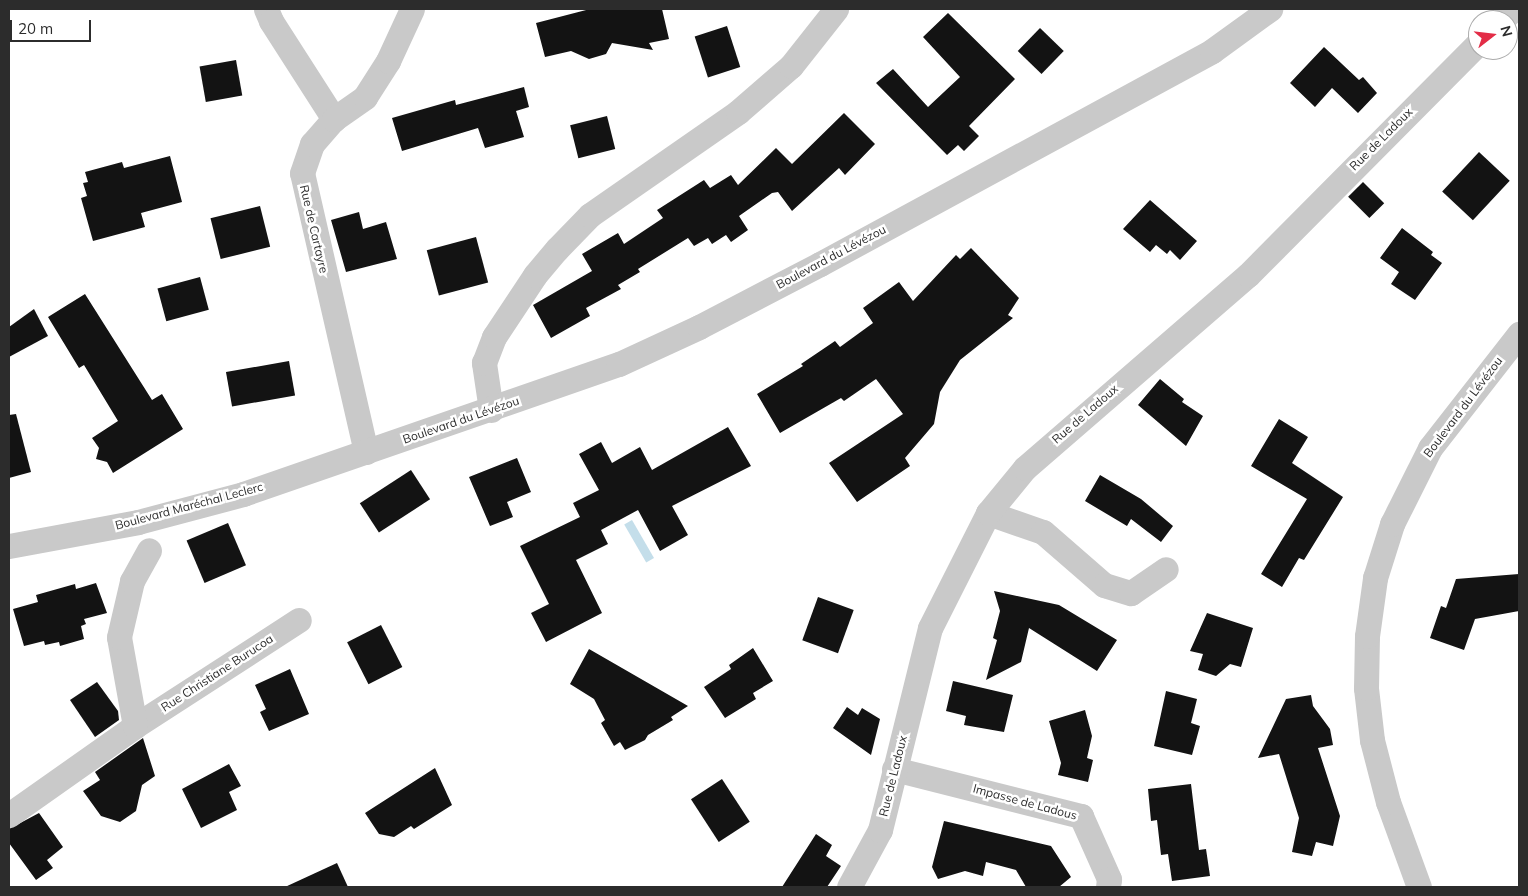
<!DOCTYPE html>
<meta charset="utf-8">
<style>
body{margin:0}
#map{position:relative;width:1528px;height:896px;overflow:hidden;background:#fff;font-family:Mulish,sans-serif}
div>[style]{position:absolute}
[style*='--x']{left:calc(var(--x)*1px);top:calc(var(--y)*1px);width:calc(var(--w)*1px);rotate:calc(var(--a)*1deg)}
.water>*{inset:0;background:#c4deea;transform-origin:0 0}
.building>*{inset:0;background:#131313;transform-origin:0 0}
.minor>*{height:25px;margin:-12.5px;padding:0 12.5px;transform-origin:12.5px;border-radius:12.5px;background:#c9c9c9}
span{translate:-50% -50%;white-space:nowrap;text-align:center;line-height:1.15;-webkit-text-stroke:5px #fff;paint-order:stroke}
.street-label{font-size:12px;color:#2c2c2c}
.frame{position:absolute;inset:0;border:10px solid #2c2c2c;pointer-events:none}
.north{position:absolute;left:1468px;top:10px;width:50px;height:50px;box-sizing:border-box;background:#fff;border:1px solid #ababab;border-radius:50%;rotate:74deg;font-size:14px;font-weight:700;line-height:20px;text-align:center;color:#2c2c2c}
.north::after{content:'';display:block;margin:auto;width:18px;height:22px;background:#e32d47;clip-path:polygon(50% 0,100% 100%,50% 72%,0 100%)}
.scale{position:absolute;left:10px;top:20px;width:81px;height:22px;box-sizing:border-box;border:2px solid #2c2c2c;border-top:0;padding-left:6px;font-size:15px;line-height:18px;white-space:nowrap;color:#2c2c2c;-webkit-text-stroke:4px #fff;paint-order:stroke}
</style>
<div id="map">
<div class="water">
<i style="left:632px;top:520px;width:44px;height:9px;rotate:60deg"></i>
</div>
<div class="building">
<i style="clip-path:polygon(590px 9px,662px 9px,669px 39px,649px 43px,653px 50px,612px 43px,606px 54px,589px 59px,571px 51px,545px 57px,536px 23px)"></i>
<i style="clip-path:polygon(948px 13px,1015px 79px,969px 126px,979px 136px,964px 151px,958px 145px,947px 155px,876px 83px,893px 69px,928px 107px,960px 77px,923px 37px)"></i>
<i style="left:727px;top:26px;width:43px;height:34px;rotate:72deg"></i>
<i style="left:1040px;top:28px;width:33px;height:32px;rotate:44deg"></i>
<i style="clip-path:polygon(1324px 47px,1359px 80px,1363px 77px,1377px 93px,1358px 113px,1332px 88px,1315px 107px,1290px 83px)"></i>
<i style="left:236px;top:60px;width:36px;height:37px;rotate:80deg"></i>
<i style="clip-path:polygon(524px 87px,529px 107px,516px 111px,524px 137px,485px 148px,478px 128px,402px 151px,392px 118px,455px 100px,456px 105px)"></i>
<i style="clip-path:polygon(844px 113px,875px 144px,845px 175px,839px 168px,792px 211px,778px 192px,772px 193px,739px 216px,748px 230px,731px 242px,726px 235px,712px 244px,708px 238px,694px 246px,688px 238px,638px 269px,640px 272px,618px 285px,621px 289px,586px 308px,590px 316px,551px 338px,533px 305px,592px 271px,582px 254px,618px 233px,624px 244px,663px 218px,657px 210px,704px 180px,710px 188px,731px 175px,738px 185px,776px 148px,792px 164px)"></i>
<i style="left:607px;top:116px;width:34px;height:38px;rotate:76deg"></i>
<i style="left:1479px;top:152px;width:42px;height:54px;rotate:43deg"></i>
<i style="clip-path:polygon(170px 156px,182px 202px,141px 213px,145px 227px,93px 241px,81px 198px,87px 196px,83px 183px,88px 182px,85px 172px,122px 162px,124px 168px)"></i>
<i style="left:1363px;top:182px;width:30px;height:21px;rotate:45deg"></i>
<i style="clip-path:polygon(1150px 200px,1197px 241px,1180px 260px,1170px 250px,1167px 254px,1156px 245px,1150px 252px,1123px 229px)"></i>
<i style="left:260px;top:206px;width:42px;height:51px;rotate:76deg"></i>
<i style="clip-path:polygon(359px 212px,363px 229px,386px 222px,397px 259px,346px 272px,331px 220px)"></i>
<i style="clip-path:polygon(1402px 228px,1433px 252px,1431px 255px,1442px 263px,1415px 300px,1391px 284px,1399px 272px,1380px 258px)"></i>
<i style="left:476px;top:237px;width:47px;height:51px;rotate:75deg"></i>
<i style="clip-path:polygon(971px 248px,1019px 298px,1008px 315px,1013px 318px,960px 360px,940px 392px,934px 424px,905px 458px,910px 466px,857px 502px,829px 463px,903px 414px,876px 379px,844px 401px,841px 398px,780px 433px,757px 394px,803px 366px,801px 364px,835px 341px,840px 347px,873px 323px,863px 308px,899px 282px,913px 301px,956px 255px,960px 259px)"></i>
<i style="left:200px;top:277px;width:34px;height:44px;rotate:75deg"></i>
<i style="clip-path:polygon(85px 294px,152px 400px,162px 394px,183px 429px,113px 473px,107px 462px,96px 459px,99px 448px,92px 438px,118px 421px,84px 365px,79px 368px,48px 317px)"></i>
<i style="clip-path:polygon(34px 309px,48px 336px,9px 357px,9px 327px)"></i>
<i style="left:289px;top:361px;width:35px;height:64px;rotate:80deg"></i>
<i style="clip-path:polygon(1160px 379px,1184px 399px,1182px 402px,1203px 416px,1186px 446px,1138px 405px)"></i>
<i style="clip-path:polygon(16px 414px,31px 472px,9px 478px,9px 415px)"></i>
<i style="clip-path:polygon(1279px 419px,1308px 437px,1292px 463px,1343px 497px,1304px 560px,1299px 558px,1282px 587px,1261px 574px,1307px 499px,1251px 466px)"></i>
<i style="clip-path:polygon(728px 427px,751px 466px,672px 506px,688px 535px,660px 551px,638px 510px,601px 530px,608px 544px,576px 560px,602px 613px,546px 642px,531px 613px,549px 604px,520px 546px,580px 517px,573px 503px,599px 490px,579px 454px,601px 442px,612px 463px,640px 447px,652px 470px)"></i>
<i style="clip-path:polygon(517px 458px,531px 492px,507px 502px,513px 517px,490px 526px,469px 477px)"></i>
<i style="left:411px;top:470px;width:35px;height:61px;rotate:57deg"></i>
<i style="clip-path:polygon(1100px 475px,1141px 499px,1173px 526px,1161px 542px,1131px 519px,1127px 526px,1085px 501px)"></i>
<i style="left:228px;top:523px;width:46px;height:45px;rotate:67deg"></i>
<i style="clip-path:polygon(1519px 574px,1519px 611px,1475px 619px,1464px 650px,1430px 638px,1441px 606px,1446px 608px,1456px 579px)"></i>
<i style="clip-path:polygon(96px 583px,107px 613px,84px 619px,86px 624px,81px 626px,84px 639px,60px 646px,59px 642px,45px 645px,44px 641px,24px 646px,13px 609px,38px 602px,36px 595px,75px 584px,76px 589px)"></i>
<i style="clip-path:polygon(994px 591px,1059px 605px,1117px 640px,1097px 671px,1029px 628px,1021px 662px,986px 680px,997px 640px,993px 638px,1000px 611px)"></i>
<i style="left:818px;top:597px;width:38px;height:46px;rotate:20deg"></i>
<i style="clip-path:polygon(1207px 613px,1253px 628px,1241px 667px,1230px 664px,1216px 676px,1198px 670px,1203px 654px,1190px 651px)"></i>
<i style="left:381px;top:625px;width:47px;height:38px;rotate:63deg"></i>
<i style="clip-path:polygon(753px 648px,773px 681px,753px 693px,756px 699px,725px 718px,704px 687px,731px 669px,729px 665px)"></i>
<i style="clip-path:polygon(589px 649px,688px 706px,671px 717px,673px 720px,648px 735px,645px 740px,625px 750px,620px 742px,614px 746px,601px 723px,605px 720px,594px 699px,570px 684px)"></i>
<i style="clip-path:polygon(290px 669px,309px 714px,269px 731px,260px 712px,266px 709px,255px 685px)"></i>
<i style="clip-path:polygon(953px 681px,1013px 695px,1004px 732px,964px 725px,966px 716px,946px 711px)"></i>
<i style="clip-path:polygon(97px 682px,118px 711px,119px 720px,95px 737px,70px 700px)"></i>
<i style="clip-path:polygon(1166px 691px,1197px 699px,1191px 723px,1200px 726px,1192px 755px,1154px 746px)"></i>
<i style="clip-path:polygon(1311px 695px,1313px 706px,1330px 729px,1333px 745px,1318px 748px,1340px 816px,1333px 846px,1316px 842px,1312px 856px,1292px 852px,1299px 818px,1279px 754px,1258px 758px,1286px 699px)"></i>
<i style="clip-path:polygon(847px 707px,858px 715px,862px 708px,880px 719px,871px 755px,833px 728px)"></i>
<i style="clip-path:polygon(1085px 710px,1092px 736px,1087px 758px,1093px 760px,1088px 782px,1058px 775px,1061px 763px,1049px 721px)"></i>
<i style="clip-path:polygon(143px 738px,155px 776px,142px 785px,136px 811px,120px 822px,101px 816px,83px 791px,100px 780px,95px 772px)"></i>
<i style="clip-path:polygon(229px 764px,241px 786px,229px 792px,237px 810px,201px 828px,182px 789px)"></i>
<i style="clip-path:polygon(435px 768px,452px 805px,414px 829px,411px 826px,394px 837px,379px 834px,365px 813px)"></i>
<i style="left:722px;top:779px;width:51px;height:37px;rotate:57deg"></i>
<i style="clip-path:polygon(1191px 784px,1199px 850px,1206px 849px,1210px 876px,1172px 881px,1168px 854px,1161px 855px,1157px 820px,1151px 821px,1148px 789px)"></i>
<i style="clip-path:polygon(39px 813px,63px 847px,47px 860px,53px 868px,36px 880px,9px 843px,9px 829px)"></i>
<i style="clip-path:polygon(944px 821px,1051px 846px,1071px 877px,1059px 887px,1026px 887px,1016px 870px,986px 862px,983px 876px,965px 871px,938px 879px,932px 867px)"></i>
<i style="clip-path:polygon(816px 834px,832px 845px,826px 856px,841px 866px,827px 887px,782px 887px)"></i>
<i style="clip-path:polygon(337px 863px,348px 887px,285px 887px)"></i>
</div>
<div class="minor">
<i style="--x:266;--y:9;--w:13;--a:67"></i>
<i style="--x:271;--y:21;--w:117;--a:57.3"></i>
<i style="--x:1502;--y:20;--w:16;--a:-45"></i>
<i style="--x:491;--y:410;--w:48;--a:-98.5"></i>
<i style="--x:484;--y:363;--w:28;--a:-69"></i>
<i style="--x:494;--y:337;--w:74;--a:-56.5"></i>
<i style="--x:535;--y:275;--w:34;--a:-50"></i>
<i style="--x:557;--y:249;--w:47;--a:-45.9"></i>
<i style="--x:590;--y:215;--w:180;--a:-34.8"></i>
<i style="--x:738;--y:112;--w:70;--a:-41"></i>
<i style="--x:791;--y:66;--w:73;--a:-51.7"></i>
<i style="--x:366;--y:452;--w:286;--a:-102.9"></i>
<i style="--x:302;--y:173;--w:31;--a:-71"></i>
<i style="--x:312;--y:144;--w:33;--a:-49"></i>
<i style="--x:334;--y:119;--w:38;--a:-35"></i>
<i style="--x:365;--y:97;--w:43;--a:-57.4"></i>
<i style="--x:388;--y:61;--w:57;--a:-65.2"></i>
<i style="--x:988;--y:513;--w:58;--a:19.1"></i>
<i style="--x:1043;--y:532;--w:81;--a:41"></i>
<i style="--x:1104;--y:585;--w:28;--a:17"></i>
<i style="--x:1131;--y:593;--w:42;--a:-34.4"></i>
<i style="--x:9;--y:546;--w:131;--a:-10.5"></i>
<i style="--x:138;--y:522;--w:109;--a:-14.9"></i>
<i style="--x:243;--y:494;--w:398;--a:-19.1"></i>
<i style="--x:619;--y:364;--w:88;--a:-24.8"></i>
<i style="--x:699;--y:327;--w:136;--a:-27.5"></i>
<i style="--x:820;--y:264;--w:446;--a:-28.5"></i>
<i style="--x:1212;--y:51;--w:72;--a:-35.9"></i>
<i style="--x:135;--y:726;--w:195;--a:-32.9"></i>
<i style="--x:894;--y:769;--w:193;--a:14.1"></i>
<i style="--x:1081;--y:816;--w:69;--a:66"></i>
<i style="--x:1109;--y:879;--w:8;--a:97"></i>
<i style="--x:9;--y:815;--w:154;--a:-35.2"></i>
<i style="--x:135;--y:726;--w:90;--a:-100.2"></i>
<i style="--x:119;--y:637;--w:57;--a:-76.9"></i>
<i style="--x:132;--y:581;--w:35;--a:-61"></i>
<i style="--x:849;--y:887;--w:65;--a:-61.5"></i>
<i style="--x:880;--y:830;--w:208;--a:-76.1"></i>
<i style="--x:930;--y:628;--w:129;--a:-63.2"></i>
<i style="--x:988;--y:513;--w:58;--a:-50.6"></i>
<i style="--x:1025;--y:468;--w:295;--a:-40.9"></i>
<i style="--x:1248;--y:275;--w:327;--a:-45.2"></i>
<i style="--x:1419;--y:887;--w:90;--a:-110"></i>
<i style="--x:1388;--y:802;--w:64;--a:-104.5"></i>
<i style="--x:1372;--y:740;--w:52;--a:-96.6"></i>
<i style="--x:1366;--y:688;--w:52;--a:-88.9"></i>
<i style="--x:1367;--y:636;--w:59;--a:-82.1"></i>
<i style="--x:1375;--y:578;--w:57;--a:-72.5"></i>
<i style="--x:1392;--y:524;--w:85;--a:-63.4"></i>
<i style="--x:1430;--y:448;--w:145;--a:-52"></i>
</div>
<div class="street-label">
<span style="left:1381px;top:139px;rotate:-45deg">Rue de Ladoux</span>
<span style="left:314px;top:229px;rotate:77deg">Rue de Cartayre</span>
<span style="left:831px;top:257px;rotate:-28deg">Boulevard du Lévézou</span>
<span style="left:1463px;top:407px;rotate:-53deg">Boulevard du Lévézou</span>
<span style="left:1085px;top:414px;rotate:-41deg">Rue de Ladoux</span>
<span style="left:461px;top:420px;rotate:-19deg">Boulevard du Lévézou</span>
<span style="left:189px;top:506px;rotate:-15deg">Boulevard Maréchal Leclerc</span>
<span style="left:217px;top:673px;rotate:-33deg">Rue Christiane Burucoa</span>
<span style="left:893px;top:776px;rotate:-76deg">Rue de Ladoux</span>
<span style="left:1025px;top:802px;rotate:15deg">Impasse de Ladous</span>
</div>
<div class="frame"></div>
<div class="north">N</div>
<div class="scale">20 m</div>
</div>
